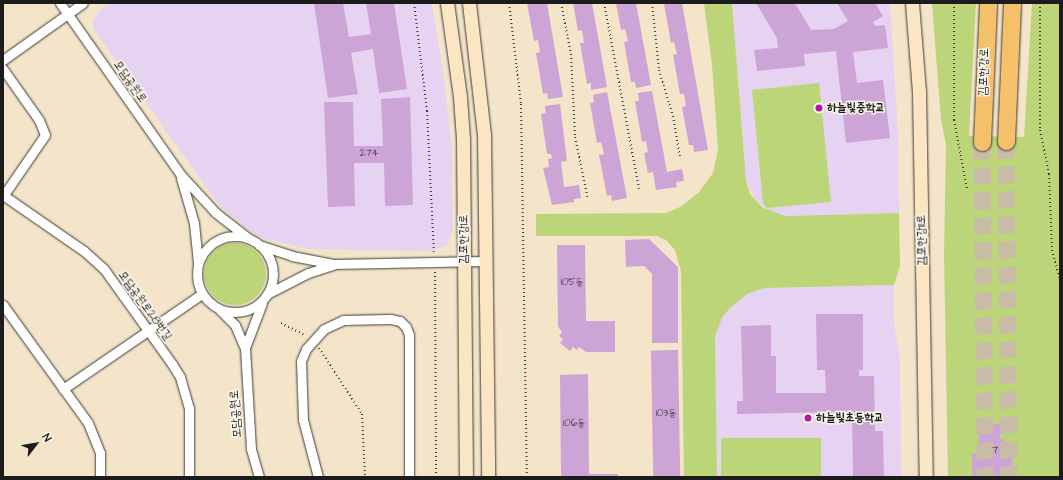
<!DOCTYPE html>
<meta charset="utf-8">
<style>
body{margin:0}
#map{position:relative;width:1063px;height:480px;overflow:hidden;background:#f4e4ca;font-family:"Architects Daughter","Poor Story",sans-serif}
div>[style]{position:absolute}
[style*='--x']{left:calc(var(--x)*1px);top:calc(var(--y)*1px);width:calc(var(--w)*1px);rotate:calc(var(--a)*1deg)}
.built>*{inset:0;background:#e5d3f1}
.green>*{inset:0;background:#bdd579;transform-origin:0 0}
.round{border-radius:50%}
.building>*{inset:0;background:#cca4d5;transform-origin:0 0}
.highway-tunnel>*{height:17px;margin-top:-8.5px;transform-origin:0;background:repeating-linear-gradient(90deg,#c9bca7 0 17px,transparent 0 25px)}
.path>*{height:2px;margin-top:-1px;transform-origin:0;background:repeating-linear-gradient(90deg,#3c3a36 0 1px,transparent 0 4px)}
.roads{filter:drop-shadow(0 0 1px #3c3a36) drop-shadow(0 0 1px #3c3a36)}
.street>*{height:9px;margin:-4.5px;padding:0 4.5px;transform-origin:4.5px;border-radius:4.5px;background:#fff}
.street>.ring{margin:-4.5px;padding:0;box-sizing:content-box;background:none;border:9px solid #fff;border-radius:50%}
.secondary>*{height:13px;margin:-6.5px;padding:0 6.5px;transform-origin:6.5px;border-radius:6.5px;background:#fbe6c3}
.highway>*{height:17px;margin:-8.5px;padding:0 8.5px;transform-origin:8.5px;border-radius:8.5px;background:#f4c16a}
.dots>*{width:11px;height:11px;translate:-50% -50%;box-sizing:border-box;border:2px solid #fbf7ec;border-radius:50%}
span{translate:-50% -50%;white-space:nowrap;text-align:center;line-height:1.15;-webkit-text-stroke:3px #fbf7ec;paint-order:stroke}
.number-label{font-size:10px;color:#483e4a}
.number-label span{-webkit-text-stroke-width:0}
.street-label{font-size:12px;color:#1c1c1c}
.poi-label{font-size:12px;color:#1c1c1c;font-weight:700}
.left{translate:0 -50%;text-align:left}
.frame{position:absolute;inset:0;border:4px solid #1c1c1c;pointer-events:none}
.north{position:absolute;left:16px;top:424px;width:40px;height:40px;-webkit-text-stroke:3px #fbf7ec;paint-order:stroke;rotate:59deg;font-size:11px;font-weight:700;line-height:16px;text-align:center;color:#1c1c1c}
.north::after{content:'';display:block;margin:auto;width:14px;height:18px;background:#1c1c1c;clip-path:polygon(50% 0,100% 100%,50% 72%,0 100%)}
</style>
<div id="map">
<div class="built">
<i style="clip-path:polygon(108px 3px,432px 3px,445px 86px,452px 151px,453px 228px,447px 246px,428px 251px,307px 249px,265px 239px,247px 229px,219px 205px,94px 30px,93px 21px,98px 13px)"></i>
<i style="clip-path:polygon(732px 3px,890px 3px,898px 134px,899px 213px,785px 216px,770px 211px,756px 201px,746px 181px)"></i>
<i style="clip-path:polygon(894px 285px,894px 324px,900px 359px,901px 477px,717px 477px,715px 336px,723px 316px,730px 308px,747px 294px,764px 288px)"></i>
</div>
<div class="green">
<i style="clip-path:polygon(704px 3px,732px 3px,746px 181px,750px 194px,762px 207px,785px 216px,899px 213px,900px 266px,894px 285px,764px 288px,747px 294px,730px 308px,723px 316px,715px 336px,717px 477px,684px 477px,681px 271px,675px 250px,666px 240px,657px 236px,536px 236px,536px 214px,666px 213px,682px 206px,699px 192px,713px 173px,718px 149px,712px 65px)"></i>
<i style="clip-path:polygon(932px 3px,976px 3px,969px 136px,1024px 137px,1032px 3px,1060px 3px,1060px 477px,948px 477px,944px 255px,946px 144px,941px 120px)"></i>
<i style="clip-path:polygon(819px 83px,831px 202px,767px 208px,763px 203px,752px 90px)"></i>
<i class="round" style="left:204px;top:243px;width:62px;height:62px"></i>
<i style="left:821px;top:438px;width:39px;height:100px;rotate:90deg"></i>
</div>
<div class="building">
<i style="clip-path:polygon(314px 3px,343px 3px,349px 37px,371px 34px,366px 3px,394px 3px,407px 89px,379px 93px,373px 49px,351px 53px,358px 94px,328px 98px)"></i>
<i style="clip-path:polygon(527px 3px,547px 3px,563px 97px,548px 99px,547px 93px,543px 94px,536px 53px,540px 52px,538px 40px,534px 41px)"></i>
<i style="clip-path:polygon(573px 3px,592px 3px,607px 87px,591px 90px,591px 83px,587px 84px,580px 43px,584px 43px,582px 30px,578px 31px)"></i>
<i style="clip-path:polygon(616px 3px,636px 3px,651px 85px,636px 88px,635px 82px,631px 82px,624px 42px,628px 41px,625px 29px,621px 30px)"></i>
<i style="clip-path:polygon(668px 3px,682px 3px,708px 150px,694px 152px,693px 145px,689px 145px,682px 107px,686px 106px,684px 94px,680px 94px,673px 55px,677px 54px,674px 42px,671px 43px,664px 4px)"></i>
<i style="clip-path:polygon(756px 3px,795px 3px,811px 30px,834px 29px,848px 21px,837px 3px,875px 3px,883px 16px,873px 22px,875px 26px,885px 25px,888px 48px,853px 52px,857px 83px,883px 80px,890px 138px,846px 143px,836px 51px,804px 54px,805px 66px,757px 71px,754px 50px,778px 48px,777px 38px)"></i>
<i style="clip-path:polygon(652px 91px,667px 172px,682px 169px,684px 181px,676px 182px,677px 187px,656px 190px,653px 172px,648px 173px,644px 153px,648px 152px,646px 141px,642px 142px,635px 101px,639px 101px,638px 93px)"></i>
<i style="clip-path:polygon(607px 92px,627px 198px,612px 201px,611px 195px,607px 196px,599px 155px,604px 154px,601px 142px,597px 143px,590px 103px,594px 102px,593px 95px)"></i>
<i style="clip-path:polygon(410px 97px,413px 205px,385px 206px,384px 163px,354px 163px,355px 206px,328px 207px,324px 102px,353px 102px,354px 146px,383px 146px,381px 99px)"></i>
<i style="clip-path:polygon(560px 104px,567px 161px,561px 162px,564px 187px,579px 185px,581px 198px,574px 199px,574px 202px,552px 205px,543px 168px,549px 167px,548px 159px,552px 158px,551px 154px,547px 154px,541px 114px,546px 113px,545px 106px)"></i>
<i style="clip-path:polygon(649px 239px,678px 267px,678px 343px,652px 343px,652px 274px,644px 266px,626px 267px,625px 240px)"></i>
<i style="clip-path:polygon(557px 245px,585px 245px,586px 321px,615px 321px,615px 352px,586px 352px,579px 347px,577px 350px,573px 347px,570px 351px,560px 343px,563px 339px,559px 336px,562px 332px,558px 326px)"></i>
<i style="clip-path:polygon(816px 314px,863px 314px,863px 370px,859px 370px,859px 376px,874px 376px,875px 431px,883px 431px,884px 477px,853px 477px,852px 412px,737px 414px,737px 401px,743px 401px,741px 326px,771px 325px,771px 356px,776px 356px,776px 393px,826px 393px,825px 370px,817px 370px)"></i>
<i style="left:678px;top:350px;width:127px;height:27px;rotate:89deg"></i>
<i style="clip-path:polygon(588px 374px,589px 474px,618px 474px,618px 477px,561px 477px,560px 375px)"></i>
<i style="clip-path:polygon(980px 424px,1000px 424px,1000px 439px,1005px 439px,1005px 449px,1012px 449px,1013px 477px,972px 477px,972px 453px,978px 453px)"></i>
</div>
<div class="highway-tunnel">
<i style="--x:1006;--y:141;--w:336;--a:89.5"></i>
<i style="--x:982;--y:142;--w:335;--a:89.5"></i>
</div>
<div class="path">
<i style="--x:414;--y:3;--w:109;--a:83.1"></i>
<i style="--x:427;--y:111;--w:141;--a:87.2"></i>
<i style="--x:509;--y:3;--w:102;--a:83.2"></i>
<i style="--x:521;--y:104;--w:373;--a:89.1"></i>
<i style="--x:561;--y:3;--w:52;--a:78.9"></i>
<i style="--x:571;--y:54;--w:83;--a:87.2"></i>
<i style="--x:575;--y:137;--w:64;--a:78.3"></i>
<i style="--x:604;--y:3;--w:189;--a:79.3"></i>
<i style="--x:652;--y:3;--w:67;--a:84"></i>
<i style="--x:659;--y:70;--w:48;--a:73.1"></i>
<i style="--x:673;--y:116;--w:42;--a:80.3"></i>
<i style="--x:954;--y:3;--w:117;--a:90"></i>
<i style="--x:954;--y:120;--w:70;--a:79.3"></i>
<i style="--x:1040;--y:3;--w:127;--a:90"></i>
<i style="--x:1040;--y:130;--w:45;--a:78.4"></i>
<i style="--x:1049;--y:174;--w:76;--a:87.7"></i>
<i style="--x:1052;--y:250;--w:31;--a:75"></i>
<i style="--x:435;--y:272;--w:205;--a:89.7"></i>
<i style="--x:281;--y:323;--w:27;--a:27"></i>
<i style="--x:319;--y:348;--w:79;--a:56.9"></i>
<i style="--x:362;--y:414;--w:63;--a:87.3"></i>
</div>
<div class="roads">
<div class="street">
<i style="--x:60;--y:3;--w:209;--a:54.9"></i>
<i style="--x:180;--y:174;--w:53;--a:47.3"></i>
<i style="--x:216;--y:213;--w:41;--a:38"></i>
<i style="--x:3;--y:60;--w:98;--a:-35.5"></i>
<i style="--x:3;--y:69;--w:62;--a:54.8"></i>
<i style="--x:39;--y:120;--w:16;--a:68"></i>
<i style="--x:45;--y:135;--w:74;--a:124.5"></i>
<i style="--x:181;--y:178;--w:47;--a:73.9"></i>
<i style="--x:194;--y:223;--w:40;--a:84.3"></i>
<i style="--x:3;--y:195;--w:98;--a:34.7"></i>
<i style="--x:84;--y:251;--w:27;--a:42"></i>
<i style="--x:104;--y:269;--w:117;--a:54.4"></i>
<i style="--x:172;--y:364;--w:15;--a:58"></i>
<i style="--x:180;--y:377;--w:32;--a:74"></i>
<i style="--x:189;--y:408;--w:69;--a:90"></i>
<i class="ring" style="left:197px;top:236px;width:67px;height:67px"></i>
<i style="--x:259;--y:245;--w:35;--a:18"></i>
<i style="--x:292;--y:256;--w:43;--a:10.8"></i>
<i style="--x:334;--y:264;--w:151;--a:-1.1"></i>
<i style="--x:267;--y:294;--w:46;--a:-27.1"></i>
<i style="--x:308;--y:273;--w:26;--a:-18"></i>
<i style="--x:3;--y:305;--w:145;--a:54.2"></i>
<i style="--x:88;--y:423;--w:32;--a:68"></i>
<i style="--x:100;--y:453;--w:24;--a:90"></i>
<i style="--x:220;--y:310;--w:21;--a:45"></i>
<i style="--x:235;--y:325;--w:25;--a:67"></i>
<i style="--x:63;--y:389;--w:168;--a:-34.4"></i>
<i style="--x:259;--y:477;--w:29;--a:-106"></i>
<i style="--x:251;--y:449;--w:101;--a:-93.4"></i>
<i style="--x:245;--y:348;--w:48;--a:-69.3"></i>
<i style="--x:318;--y:477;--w:59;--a:-104.7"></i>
<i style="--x:303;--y:420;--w:59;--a:-91.9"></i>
<i style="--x:301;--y:361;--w:13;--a:-67"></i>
<i style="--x:306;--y:349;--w:27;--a:-48"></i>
<i style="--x:324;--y:329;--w:21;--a:-25"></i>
<i style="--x:343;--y:320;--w:47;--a:-1.2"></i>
<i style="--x:390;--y:319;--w:10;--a:11"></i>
<i style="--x:400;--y:321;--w:8;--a:45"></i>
<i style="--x:406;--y:327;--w:9;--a:69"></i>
<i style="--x:409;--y:335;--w:142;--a:90"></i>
</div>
<div class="secondary">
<i style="--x:447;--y:3;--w:95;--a:82.1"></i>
<i style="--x:460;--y:97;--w:42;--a:85.9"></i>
<i style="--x:463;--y:139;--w:338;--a:89.5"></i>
<i style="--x:469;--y:3;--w:132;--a:83.5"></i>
<i style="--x:484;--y:134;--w:343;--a:89.3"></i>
<i style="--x:912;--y:3;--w:88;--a:85.5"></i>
<i style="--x:919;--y:91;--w:386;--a:89"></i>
</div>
<div class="highway">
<i style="--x:1006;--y:141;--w:138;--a:-87.5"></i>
<i style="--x:982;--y:142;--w:139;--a:-87.5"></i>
</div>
</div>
<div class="dots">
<i style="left:819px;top:108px;background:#b5179e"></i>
<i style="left:808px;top:418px;background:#b5179e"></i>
</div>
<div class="number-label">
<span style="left:369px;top:154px">274</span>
<span style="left:572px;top:283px">105동</span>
<span style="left:666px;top:414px">103동</span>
<span style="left:574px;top:424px">106동</span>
<span style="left:995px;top:451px">7</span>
</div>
<div class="street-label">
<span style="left:984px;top:72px;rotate:-88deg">김포한강로</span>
<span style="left:130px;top:82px;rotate:55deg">모담공원로</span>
<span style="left:464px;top:239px;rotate:-90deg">김포한강1로</span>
<span style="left:922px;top:240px;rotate:-91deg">김포한강11로</span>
<span style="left:145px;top:306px;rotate:54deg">모담공원로28번길</span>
<span style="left:236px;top:414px;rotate:-94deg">모담공원로</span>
</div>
<div class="poi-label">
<span class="left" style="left:827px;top:108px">하늘빛중학교</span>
<span class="left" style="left:816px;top:418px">하늘빛초등학교</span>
</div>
<div class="frame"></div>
<div class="north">N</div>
</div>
